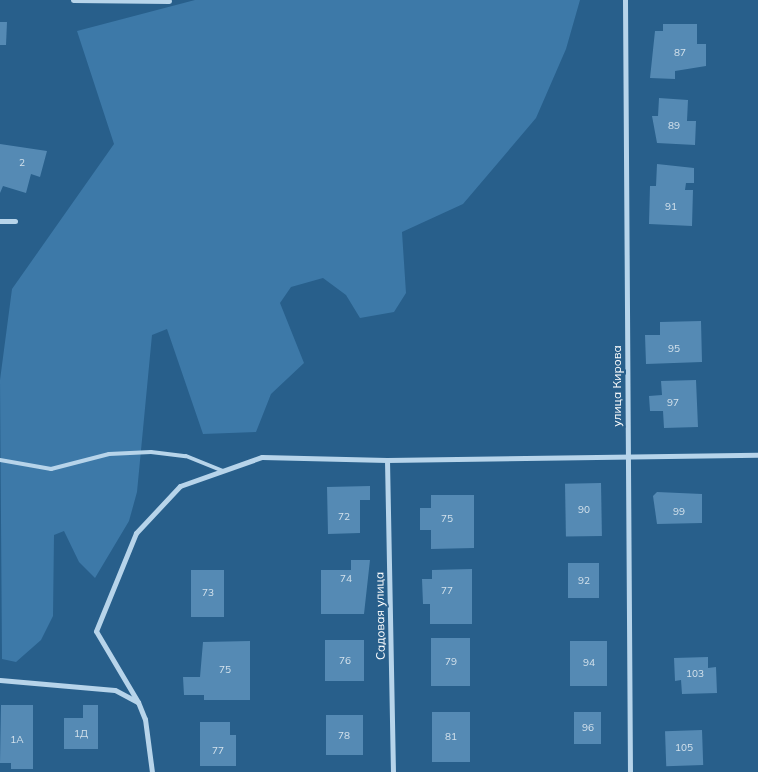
<!DOCTYPE html>
<meta charset="utf-8">
<style>
body{margin:0}
#map{position:relative;width:758px;height:772px;overflow:hidden;background:#285f8b;font-family:Mulish,sans-serif}
div>[style]{position:absolute}
[style*='--x']{left:calc(var(--x)*1px);top:calc(var(--y)*1px);width:calc(var(--w)*1px);rotate:calc(var(--a)*1deg)}
.green>*{inset:0;background:#3d79a8}
.building>*{inset:0;background:#558ab4;transform-origin:0 0}
.lane>*{height:4px;margin:-2px;padding:0 2px;transform-origin:2px;border-radius:2px;background:#b7d4ea}
.street>*{height:5px;margin:-2.5px;padding:0 2.5px;transform-origin:2.5px;border-radius:2.5px;background:#b7d4ea}
span{translate:-50% -50%;white-space:nowrap;text-align:center;line-height:1.15;-webkit-text-stroke:4px #285f8b;paint-order:stroke}
.number-label{font-size:10px;color:#d4e2ec}
.number-label span{-webkit-text-stroke-width:0}
.street-label{font-size:12px;color:#fff}
</style>
<div id="map">
<div class="green">
<i style="clip-path:polygon(195px 0,580px 0,566px 49px,536px 118px,463px 204px,402px 232px,406px 293px,394px 312px,360px 318px,346px 295px,323px 278px,291px 287px,280px 303px,304px 363px,271px 394px,256px 432px,203px 434px,167px 329px,152px 335px,137px 492px,129px 521px,95px 578px,79px 562px,64px 531px,54px 535px,53px 616px,41px 640px,16px 662px,2px 659px,0 380px,12px 289px,114px 144px,77px 31px)"></i>
</div>
<div class="building">
<i style="clip-path:polygon(0 22px,7px 22px,6px 45px,0 45px)"></i>
<i style="clip-path:polygon(663px 24px,697px 24px,697px 44px,706px 44px,706px 66px,675px 71px,675px 79px,650px 78px,655px 31px,663px 31px)"></i>
<i style="clip-path:polygon(659px 98px,688px 100px,687px 121px,696px 121px,695px 145px,657px 143px,652px 116px,658px 116px)"></i>
<i style="clip-path:polygon(0 144px,47px 151px,40px 177px,31px 174px,26px 193px,3px 186px,0 193px)"></i>
<i style="clip-path:polygon(657px 164px,694px 168px,694px 183px,686px 183px,685px 190px,693px 190px,692px 226px,649px 224px,650px 186px,656px 186px)"></i>
<i style="clip-path:polygon(701px 321px,702px 362px,646px 364px,645px 335px,660px 335px,660px 322px)"></i>
<i style="clip-path:polygon(696px 380px,698px 427px,664px 428px,663px 411px,650px 411px,649px 396px,662px 395px,661px 381px)"></i>
<i style="left:601px;top:483px;width:53px;height:36px;rotate:89deg"></i>
<i style="clip-path:polygon(370px 486px,370px 500px,360px 500px,360px 533px,328px 534px,327px 487px)"></i>
<i style="clip-path:polygon(657px 492px,702px 494px,702px 523px,657px 524px,653px 496px)"></i>
<i style="clip-path:polygon(431px 495px,474px 495px,474px 548px,431px 549px,431px 530px,420px 530px,420px 508px,431px 508px)"></i>
<i style="clip-path:polygon(351px 560px,370px 560px,364px 614px,321px 614px,321px 570px,351px 570px)"></i>
<i style="left:599px;top:563px;width:35px;height:31px;rotate:90deg"></i>
<i style="clip-path:polygon(472px 569px,472px 624px,430px 624px,430px 604px,423px 604px,422px 579px,432px 579px,432px 570px)"></i>
<i style="left:191px;top:570px;width:33px;height:47px"></i>
<i style="left:470px;top:638px;width:48px;height:39px;rotate:90deg"></i>
<i style="left:364px;top:640px;width:41px;height:39px;rotate:90deg"></i>
<i style="clip-path:polygon(250px 641px,250px 700px,204px 700px,204px 695px,184px 695px,183px 677px,200px 677px,203px 642px)"></i>
<i style="left:570px;top:641px;width:37px;height:45px"></i>
<i style="clip-path:polygon(708px 657px,708px 668px,716px 667px,717px 693px,682px 694px,681px 680px,675px 681px,674px 658px)"></i>
<i style="clip-path:polygon(1px 705px,33px 705px,33px 769px,11px 769px,11px 763px,0 763px)"></i>
<i style="clip-path:polygon(83px 705px,98px 705px,98px 749px,64px 749px,64px 718px,83px 718px)"></i>
<i style="left:432px;top:712px;width:38px;height:50px"></i>
<i style="left:574px;top:712px;width:27px;height:32px"></i>
<i style="left:363px;top:715px;width:40px;height:37px;rotate:90deg"></i>
<i style="clip-path:polygon(200px 722px,230px 722px,230px 735px,236px 735px,236px 766px,200px 766px)"></i>
<i style="left:702px;top:730px;width:35px;height:37px;rotate:88deg"></i>
</div>
<div class="lane">
<i style="--x:0;--y:460;--w:52;--a:10"></i>
<i style="--x:51;--y:469;--w:60;--a:-14.5"></i>
<i style="--x:109;--y:454;--w:42;--a:-2.7"></i>
<i style="--x:151;--y:452;--w:35;--a:7"></i>
<i style="--x:186;--y:456;--w:40;--a:22"></i>
</div>
<div class="street">
<i style="--x:73;--y:0;--w:96;--a:0.6"></i>
<i style="--x:625;--y:0;--w:772;--a:89.63"></i>
<i style="--x:0;--y:221;--w:15;--a:0"></i>
<i style="--x:387;--y:460;--w:312;--a:88.9"></i>
<i style="--x:0;--y:680;--w:115;--a:5"></i>
<i style="--x:115;--y:690;--w:26;--a:28"></i>
<i style="--x:138;--y:702;--w:18;--a:68"></i>
<i style="--x:145;--y:719;--w:53;--a:82.5"></i>
<i style="--x:138;--y:702;--w:82;--a:-120.6"></i>
<i style="--x:96;--y:631;--w:106;--a:-67.8"></i>
<i style="--x:136;--y:533;--w:64;--a:-46.9"></i>
<i style="--x:180;--y:486;--w:87;--a:-19.5"></i>
<i style="--x:262;--y:457;--w:125;--a:1.4"></i>
<i style="--x:387;--y:460;--w:371;--a:-0.8"></i>
</div>
<div class="number-label">
<span style="left:680px;top:53px">87</span>
<span style="left:674px;top:126px">89</span>
<span style="left:22px;top:163px">2</span>
<span style="left:671px;top:207px">91</span>
<span style="left:674px;top:349px">95</span>
<span style="left:673px;top:403px">97</span>
<span style="left:584px;top:510px">90</span>
<span style="left:679px;top:512px">99</span>
<span style="left:344px;top:517px">72</span>
<span style="left:447px;top:519px">75</span>
<span style="left:346px;top:579px">74</span>
<span style="left:584px;top:581px">92</span>
<span style="left:447px;top:591px">77</span>
<span style="left:208px;top:593px">73</span>
<span style="left:345px;top:661px">76</span>
<span style="left:451px;top:662px">79</span>
<span style="left:589px;top:663px">94</span>
<span style="left:225px;top:670px">75</span>
<span style="left:695px;top:674px">103</span>
<span style="left:588px;top:728px">96</span>
<span style="left:81px;top:734px">1Д</span>
<span style="left:344px;top:736px">78</span>
<span style="left:451px;top:737px">81</span>
<span style="left:17px;top:740px">1А</span>
<span style="left:684px;top:748px">105</span>
<span style="left:218px;top:751px">77</span>
</div>
<div class="street-label">
<span style="left:617px;top:386px;rotate:-90deg">улица Кирова</span>
<span style="left:380px;top:616px;rotate:-91deg">Садовая улица</span>
</div>
</div>
